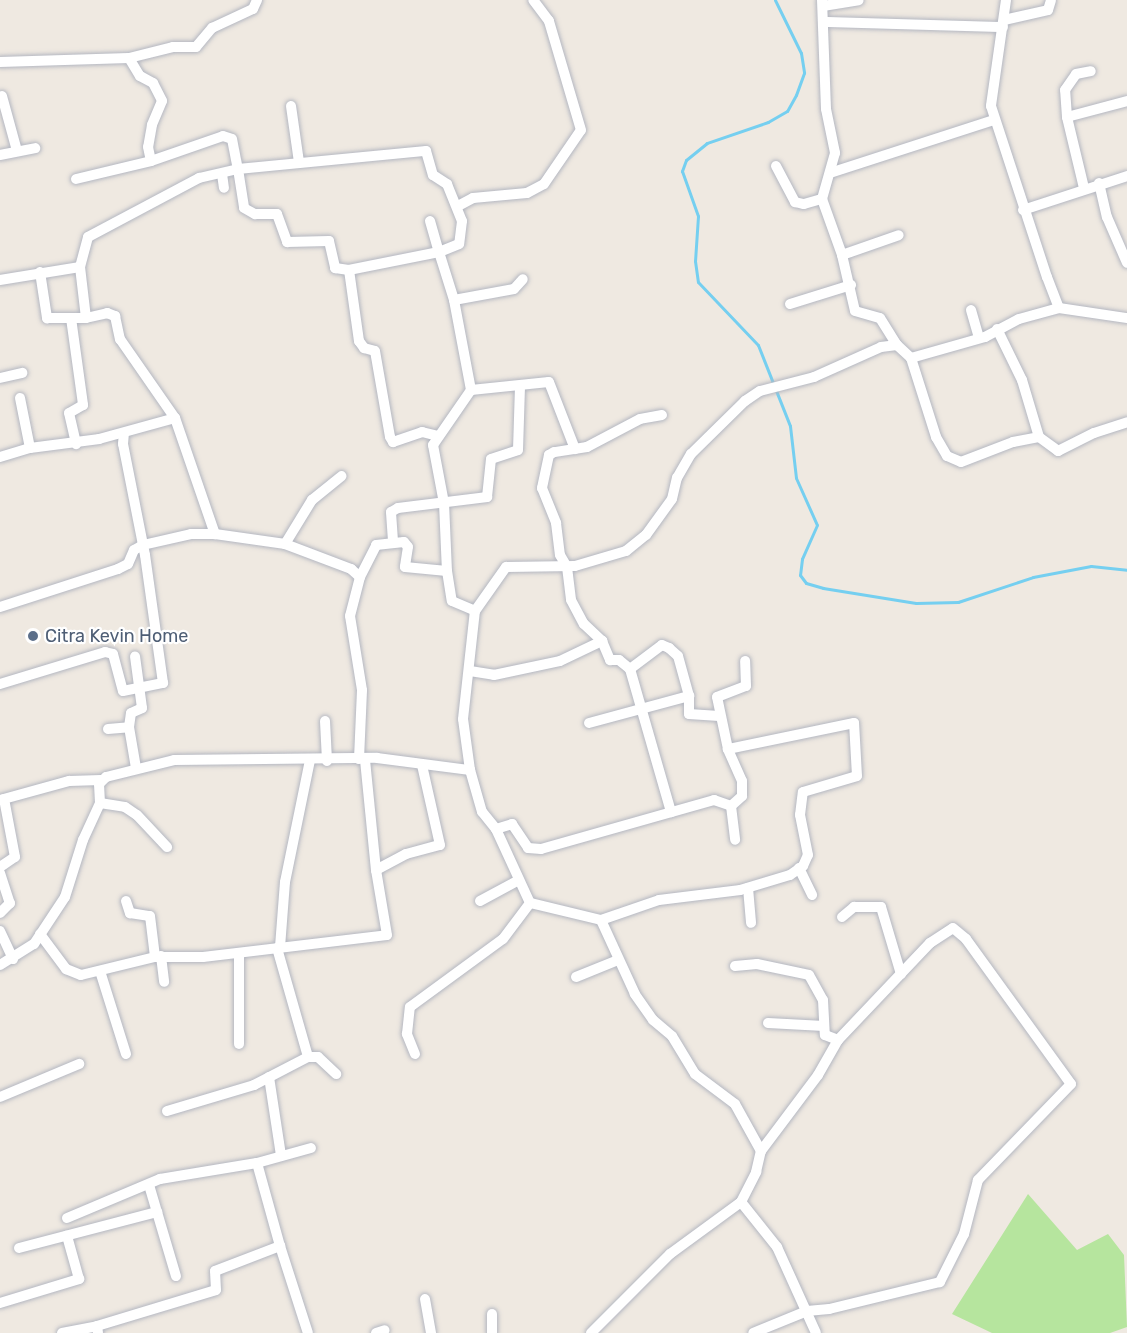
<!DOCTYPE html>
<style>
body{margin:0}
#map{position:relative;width:1127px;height:1333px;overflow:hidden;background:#efe9e1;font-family:Rubik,sans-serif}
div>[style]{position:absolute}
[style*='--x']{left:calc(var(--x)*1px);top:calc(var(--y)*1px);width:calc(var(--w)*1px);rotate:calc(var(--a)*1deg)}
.green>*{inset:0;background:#b6e59e}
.stream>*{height:3px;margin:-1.5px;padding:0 1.5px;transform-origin:1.5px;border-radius:1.5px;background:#75cff0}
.roads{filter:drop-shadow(0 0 2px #b4b7c1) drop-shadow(0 0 2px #b4b7c1)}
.minor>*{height:10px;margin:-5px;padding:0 5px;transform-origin:5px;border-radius:5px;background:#fff}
.dots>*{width:16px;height:16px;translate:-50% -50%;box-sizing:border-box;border:3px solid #fff;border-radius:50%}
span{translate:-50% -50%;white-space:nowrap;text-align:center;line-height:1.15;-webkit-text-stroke:4.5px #fff;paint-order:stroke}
.service-label{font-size:18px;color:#4e5e75}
.left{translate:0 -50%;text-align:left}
</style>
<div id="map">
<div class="green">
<i style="clip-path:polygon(1028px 1194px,1077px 1250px,1108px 1234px,1124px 1255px,1127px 1327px,1110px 1333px,992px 1333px,952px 1314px)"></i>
</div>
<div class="stream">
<i style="--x:775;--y:0;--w:59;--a:63.9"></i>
<i style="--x:801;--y:53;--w:20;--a:81"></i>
<i style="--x:804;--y:73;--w:23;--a:110"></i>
<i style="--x:796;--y:95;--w:18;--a:119"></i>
<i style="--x:787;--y:111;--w:22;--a:150"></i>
<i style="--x:768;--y:122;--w:65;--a:161"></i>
<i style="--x:707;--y:143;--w:27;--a:141"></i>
<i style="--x:686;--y:160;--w:12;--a:110"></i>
<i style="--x:682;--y:171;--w:48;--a:70.4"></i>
<i style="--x:698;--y:216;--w:45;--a:93.8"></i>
<i style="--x:695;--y:261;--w:21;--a:82"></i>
<i style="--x:698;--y:282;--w:87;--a:46.4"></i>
<i style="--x:758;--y:345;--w:87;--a:68.4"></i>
<i style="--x:790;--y:426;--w:52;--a:83.4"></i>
<i style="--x:796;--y:478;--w:51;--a:65.9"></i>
<i style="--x:817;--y:525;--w:37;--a:114"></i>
<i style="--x:802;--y:559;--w:16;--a:97"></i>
<i style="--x:800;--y:575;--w:10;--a:53"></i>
<i style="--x:806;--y:583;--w:18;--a:16"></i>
<i style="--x:823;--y:588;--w:94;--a:9.2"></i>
<i style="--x:916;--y:603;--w:42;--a:-1.4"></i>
<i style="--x:958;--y:602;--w:79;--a:-18.4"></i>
<i style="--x:1033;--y:577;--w:59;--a:-10.7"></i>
<i style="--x:1091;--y:566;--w:36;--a:6"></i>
</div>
<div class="roads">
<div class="minor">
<i style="--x:822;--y:0;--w:109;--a:87.9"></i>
<i style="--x:826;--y:109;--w:45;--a:78.4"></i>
<i style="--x:835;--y:153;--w:48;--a:105.8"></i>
<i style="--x:822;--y:199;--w:59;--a:70.3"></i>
<i style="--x:842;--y:255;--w:57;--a:76.9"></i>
<i style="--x:855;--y:311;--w:26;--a:16"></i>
<i style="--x:880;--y:318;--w:32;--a:58"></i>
<i style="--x:1006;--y:0;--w:107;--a:98.1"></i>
<i style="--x:991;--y:106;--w:180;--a:71.9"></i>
<i style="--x:1047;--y:277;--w:33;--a:69"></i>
<i style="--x:1059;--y:308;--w:69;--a:8.4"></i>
<i style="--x:823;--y:6;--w:36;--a:-9"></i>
<i style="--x:1004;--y:20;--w:45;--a:-12.8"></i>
<i style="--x:1048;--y:10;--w:10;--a:-73"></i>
<i style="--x:824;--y:22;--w:179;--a:1.6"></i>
<i style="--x:129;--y:58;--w:21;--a:59"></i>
<i style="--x:140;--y:76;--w:15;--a:28"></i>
<i style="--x:153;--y:83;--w:20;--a:63"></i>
<i style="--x:162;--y:101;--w:26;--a:113"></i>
<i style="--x:152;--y:125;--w:22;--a:100"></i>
<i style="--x:148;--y:147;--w:14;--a:78"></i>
<i style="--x:0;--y:62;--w:129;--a:-1.8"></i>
<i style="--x:129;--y:58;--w:45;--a:-14"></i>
<i style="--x:173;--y:47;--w:23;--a:0"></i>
<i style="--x:196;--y:47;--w:25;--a:-50"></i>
<i style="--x:212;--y:28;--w:45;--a:-24.9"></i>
<i style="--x:253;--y:9;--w:10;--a:-66"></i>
<i style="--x:2;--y:96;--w:57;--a:74.7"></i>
<i style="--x:291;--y:106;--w:57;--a:81.9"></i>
<i style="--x:1067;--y:117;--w:62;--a:-14.9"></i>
<i style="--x:0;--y:155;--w:36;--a:-11"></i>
<i style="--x:776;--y:166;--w:41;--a:62.2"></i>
<i style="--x:795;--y:202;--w:9;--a:13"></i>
<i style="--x:804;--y:204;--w:19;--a:-16"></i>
<i style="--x:833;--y:172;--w:169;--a:-17.9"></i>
<i style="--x:222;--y:174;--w:14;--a:82"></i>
<i style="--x:76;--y:179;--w:77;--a:-13.5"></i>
<i style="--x:151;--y:161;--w:76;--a:-19.1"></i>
<i style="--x:223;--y:136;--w:9;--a:18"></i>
<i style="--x:232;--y:139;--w:31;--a:79"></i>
<i style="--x:238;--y:169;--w:189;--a:-5.5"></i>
<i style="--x:426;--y:151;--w:25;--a:74"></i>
<i style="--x:433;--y:175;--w:17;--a:33"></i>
<i style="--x:447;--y:184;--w:40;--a:68"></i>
<i style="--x:462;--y:221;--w:23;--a:97"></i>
<i style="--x:459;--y:244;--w:22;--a:158"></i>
<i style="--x:439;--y:252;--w:50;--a:72.6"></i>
<i style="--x:454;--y:300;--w:92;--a:79.3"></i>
<i style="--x:471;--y:390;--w:67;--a:124.6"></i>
<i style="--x:433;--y:445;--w:59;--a:79.3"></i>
<i style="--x:444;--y:503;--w:68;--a:87.5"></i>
<i style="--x:1099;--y:183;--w:35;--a:77"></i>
<i style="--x:1107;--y:217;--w:50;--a:66.5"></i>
<i style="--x:1084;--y:188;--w:73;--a:-103.5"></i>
<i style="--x:1067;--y:117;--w:27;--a:-94"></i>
<i style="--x:1065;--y:90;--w:19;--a:-55"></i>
<i style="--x:1076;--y:74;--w:15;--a:-11"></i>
<i style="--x:458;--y:206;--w:17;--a:-28"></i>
<i style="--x:473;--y:198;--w:54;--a:-5.3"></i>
<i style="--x:527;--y:193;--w:19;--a:-28"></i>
<i style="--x:544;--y:184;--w:65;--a:-55.6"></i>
<i style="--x:581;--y:130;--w:114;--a:-106.4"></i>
<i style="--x:549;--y:21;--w:26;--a:-127"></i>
<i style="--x:1023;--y:210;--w:109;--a:-18.1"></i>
<i style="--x:430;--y:221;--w:32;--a:74"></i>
<i style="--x:439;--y:252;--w:92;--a:168.7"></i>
<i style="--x:349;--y:270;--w:72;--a:82"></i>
<i style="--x:359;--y:341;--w:9;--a:54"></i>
<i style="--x:364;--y:348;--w:11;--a:15"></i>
<i style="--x:375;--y:351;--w:87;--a:80.1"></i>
<i style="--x:390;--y:437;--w:6;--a:59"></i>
<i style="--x:393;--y:442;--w:31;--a:-19"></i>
<i style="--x:422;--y:432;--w:16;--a:14"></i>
<i style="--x:842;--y:255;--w:60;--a:-19.3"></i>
<i style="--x:40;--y:272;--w:47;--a:81.3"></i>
<i style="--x:47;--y:318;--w:39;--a:0"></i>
<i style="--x:86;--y:318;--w:22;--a:-13"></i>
<i style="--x:107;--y:313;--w:9;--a:21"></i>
<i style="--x:115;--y:316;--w:24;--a:78"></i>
<i style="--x:120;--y:339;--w:96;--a:55.2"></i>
<i style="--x:175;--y:418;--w:123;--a:71"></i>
<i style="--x:0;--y:280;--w:81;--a:-9.2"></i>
<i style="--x:454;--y:300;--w:61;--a:-10.4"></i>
<i style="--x:514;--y:289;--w:13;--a:-48"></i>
<i style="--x:790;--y:304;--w:64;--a:-17.3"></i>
<i style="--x:971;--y:310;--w:29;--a:74"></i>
<i style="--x:71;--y:318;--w:88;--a:82.1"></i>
<i style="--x:83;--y:405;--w:16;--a:150"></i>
<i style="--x:69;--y:413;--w:32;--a:77"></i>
<i style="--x:86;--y:318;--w:51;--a:-96.7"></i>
<i style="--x:80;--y:267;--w:31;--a:-75"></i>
<i style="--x:88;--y:237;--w:126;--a:-28"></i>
<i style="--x:199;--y:178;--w:40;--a:-13"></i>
<i style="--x:238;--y:169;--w:39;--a:81"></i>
<i style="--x:244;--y:208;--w:13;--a:29"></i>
<i style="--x:255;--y:214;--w:22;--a:0"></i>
<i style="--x:277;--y:214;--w:30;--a:70"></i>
<i style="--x:287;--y:242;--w:42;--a:-1.4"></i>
<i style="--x:329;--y:241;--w:28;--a:77"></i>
<i style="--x:335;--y:268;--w:14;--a:8"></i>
<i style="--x:997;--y:329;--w:57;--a:63.9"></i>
<i style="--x:1022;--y:380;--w:59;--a:73.4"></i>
<i style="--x:911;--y:358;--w:77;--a:-15.8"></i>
<i style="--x:985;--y:337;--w:38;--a:-28"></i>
<i style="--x:1019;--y:319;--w:41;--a:-15.4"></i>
<i style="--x:0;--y:378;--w:23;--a:-13"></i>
<i style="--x:471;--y:390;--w:78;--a:-5.9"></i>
<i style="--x:549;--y:382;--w:72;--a:68.8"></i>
<i style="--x:20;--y:398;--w:51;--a:78.7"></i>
<i style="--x:662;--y:415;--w:22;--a:170"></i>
<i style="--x:640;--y:419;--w:60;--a:152.2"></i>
<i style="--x:587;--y:447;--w:33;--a:171"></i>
<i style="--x:554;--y:452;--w:6;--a:149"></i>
<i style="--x:549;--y:455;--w:34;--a:102"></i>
<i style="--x:542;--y:488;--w:38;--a:68"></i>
<i style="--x:556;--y:523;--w:32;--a:83"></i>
<i style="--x:560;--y:555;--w:14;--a:60"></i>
<i style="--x:567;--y:567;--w:33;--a:83"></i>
<i style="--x:571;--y:600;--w:27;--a:62"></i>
<i style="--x:584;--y:624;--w:25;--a:43"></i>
<i style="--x:602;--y:641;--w:21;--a:67"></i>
<i style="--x:610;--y:660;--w:9;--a:0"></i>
<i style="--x:619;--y:660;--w:14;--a:39"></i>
<i style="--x:630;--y:669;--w:40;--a:-37"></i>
<i style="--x:662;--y:645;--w:8;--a:23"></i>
<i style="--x:669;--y:648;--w:12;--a:42"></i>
<i style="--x:678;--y:656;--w:41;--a:74.6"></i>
<i style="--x:0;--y:457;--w:31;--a:-17"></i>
<i style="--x:30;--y:448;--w:70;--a:-7.4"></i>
<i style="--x:99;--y:439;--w:79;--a:-15.4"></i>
<i style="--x:393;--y:541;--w:29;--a:-94"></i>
<i style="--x:391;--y:512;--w:8;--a:-30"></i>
<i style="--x:398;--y:508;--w:90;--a:-7"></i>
<i style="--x:487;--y:497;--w:38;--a:-84"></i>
<i style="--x:491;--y:459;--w:28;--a:-18"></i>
<i style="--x:518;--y:450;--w:64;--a:-88.2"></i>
<i style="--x:285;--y:544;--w:52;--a:-58.5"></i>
<i style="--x:312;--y:500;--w:38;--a:-39"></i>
<i style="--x:0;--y:607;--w:124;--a:-17.9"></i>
<i style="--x:118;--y:569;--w:11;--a:-27"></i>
<i style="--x:128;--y:564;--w:15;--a:-67"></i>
<i style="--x:134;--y:550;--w:10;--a:-29"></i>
<i style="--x:143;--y:545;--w:49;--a:-12.9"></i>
<i style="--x:191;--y:534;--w:24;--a:0"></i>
<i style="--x:215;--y:534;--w:71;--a:8.1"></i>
<i style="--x:285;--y:544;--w:71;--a:20.7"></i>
<i style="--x:351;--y:569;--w:12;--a:42"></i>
<i style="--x:360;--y:577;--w:36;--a:-63"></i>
<i style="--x:376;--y:545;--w:28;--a:-6"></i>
<i style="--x:404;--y:542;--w:6;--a:51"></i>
<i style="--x:408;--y:547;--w:20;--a:99"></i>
<i style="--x:405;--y:567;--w:42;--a:5.4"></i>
<i style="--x:447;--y:571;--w:30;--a:81"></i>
<i style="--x:452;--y:601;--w:25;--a:23"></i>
<i style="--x:630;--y:669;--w:149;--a:74"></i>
<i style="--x:470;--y:671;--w:24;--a:9"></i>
<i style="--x:494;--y:675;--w:67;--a:-12"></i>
<i style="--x:560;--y:661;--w:47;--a:-25.5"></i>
<i style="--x:0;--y:684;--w:110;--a:-16.9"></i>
<i style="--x:105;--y:652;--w:8;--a:14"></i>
<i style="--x:113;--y:654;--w:38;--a:75"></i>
<i style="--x:123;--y:691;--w:41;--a:-11.3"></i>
<i style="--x:163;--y:683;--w:129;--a:-98"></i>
<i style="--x:145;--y:555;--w:113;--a:-101.2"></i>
<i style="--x:123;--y:444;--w:11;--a:-85"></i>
<i style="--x:325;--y:721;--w:40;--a:87.1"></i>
<i style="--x:589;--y:723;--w:104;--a:-15.1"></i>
<i style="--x:689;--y:696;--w:18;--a:90"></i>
<i style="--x:689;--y:714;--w:30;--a:4"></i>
<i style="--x:129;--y:727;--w:14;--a:-82"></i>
<i style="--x:131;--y:713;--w:12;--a:-24"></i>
<i style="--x:142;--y:708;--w:52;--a:-97.7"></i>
<i style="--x:108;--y:729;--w:21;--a:-5"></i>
<i style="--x:129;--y:727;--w:42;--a:80.3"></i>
<i style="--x:359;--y:759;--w:69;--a:-87.5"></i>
<i style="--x:362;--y:690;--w:75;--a:-99.2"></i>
<i style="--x:350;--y:616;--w:40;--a:-75.6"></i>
<i style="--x:365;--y:760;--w:111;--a:84.3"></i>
<i style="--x:0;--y:800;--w:72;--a:-15.4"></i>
<i style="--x:69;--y:781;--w:32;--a:-2"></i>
<i style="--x:100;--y:803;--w:25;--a:9"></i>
<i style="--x:125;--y:807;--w:14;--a:34"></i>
<i style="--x:137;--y:815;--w:44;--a:46.8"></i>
<i style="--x:731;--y:806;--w:15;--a:-42"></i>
<i style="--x:742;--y:796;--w:15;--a:-90"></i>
<i style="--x:742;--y:781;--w:35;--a:-114"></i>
<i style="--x:728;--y:749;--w:53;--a:-101.9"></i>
<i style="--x:717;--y:697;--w:31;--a:-21"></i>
<i style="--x:746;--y:686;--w:25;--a:-92"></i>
<i style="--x:496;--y:829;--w:17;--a:-17"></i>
<i style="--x:512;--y:824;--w:29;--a:56"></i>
<i style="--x:528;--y:848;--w:13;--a:4"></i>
<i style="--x:541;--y:849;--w:180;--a:-15.8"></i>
<i style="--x:714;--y:800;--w:18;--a:19"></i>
<i style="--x:731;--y:806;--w:34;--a:83"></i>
<i style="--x:0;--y:867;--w:18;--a:-34"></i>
<i style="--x:15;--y:857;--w:59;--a:-100.7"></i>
<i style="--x:799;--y:868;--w:30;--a:64"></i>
<i style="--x:0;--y:873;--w:32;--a:72"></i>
<i style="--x:10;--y:903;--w:14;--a:135"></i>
<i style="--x:748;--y:888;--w:35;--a:85"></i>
<i style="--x:126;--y:901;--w:13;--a:72"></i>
<i style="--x:130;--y:913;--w:20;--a:9"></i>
<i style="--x:150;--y:916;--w:41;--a:83"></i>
<i style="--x:480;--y:901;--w:44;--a:-28.3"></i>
<i style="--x:842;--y:917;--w:16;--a:-40"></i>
<i style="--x:854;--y:907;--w:27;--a:0"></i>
<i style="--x:881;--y:907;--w:70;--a:73.4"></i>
<i style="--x:601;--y:920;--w:61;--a:-19"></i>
<i style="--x:659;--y:900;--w:82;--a:-7"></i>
<i style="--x:740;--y:890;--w:52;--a:-16.7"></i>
<i style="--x:790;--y:875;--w:16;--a:-35"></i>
<i style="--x:803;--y:866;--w:12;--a:-66"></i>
<i style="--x:808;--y:855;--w:41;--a:-101.3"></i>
<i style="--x:800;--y:815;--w:23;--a:-83"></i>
<i style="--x:803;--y:792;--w:56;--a:-16.5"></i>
<i style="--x:857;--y:776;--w:53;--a:-93.2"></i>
<i style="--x:854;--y:723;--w:129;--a:168.3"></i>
<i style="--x:0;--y:931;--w:31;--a:65"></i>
<i style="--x:40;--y:934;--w:44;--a:53.4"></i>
<i style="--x:66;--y:969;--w:16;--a:22"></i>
<i style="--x:81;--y:975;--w:76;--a:-13.7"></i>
<i style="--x:155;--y:957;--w:48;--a:0"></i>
<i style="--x:203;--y:957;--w:185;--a:-6.8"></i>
<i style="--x:387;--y:935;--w:66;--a:-99.6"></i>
<i style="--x:376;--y:870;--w:34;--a:-28"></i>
<i style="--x:406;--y:854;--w:35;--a:-15"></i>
<i style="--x:440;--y:845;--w:82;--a:-102.7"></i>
<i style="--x:280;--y:947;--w:65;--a:-85.6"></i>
<i style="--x:285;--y:882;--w:125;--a:-78.4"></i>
<i style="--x:277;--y:948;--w:113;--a:74.1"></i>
<i style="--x:239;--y:953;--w:91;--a:90"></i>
<i style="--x:161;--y:956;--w:26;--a:83"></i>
<i style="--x:0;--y:965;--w:40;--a:-32"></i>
<i style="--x:34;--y:944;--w:56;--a:-56.6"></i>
<i style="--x:65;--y:897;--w:60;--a:-72.5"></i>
<i style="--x:83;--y:840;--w:41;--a:-65.3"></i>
<i style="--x:100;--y:803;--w:19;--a:-93"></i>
<i style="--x:99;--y:784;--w:10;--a:-45"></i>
<i style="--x:106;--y:777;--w:70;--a:-14"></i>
<i style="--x:174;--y:760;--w:203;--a:-0.6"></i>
<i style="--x:377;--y:758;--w:94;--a:7.4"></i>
<i style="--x:735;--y:966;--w:22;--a:-5"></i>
<i style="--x:757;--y:964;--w:53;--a:11.9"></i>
<i style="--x:809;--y:975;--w:29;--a:61"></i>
<i style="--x:823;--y:1000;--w:35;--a:87"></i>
<i style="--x:825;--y:1035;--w:14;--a:21"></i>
<i style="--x:100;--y:971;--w:87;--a:72.6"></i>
<i style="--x:576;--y:977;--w:45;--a:-22"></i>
<i style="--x:768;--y:1023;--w:56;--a:3.1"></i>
<i style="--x:415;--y:1054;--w:22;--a:-112"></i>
<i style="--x:407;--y:1034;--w:27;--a:-84"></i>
<i style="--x:410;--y:1007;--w:115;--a:-36.2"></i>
<i style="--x:503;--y:939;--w:45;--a:-53.1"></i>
<i style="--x:269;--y:1077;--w:79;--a:81.3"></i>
<i style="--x:0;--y:1097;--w:86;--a:-22.7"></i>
<i style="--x:167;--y:1111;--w:91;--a:-16.6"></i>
<i style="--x:254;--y:1085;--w:61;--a:-27.4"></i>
<i style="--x:308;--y:1057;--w:10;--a:0"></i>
<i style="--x:318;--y:1057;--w:25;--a:43"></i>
<i style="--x:761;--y:1151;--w:54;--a:-119"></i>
<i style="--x:735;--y:1104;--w:50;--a:-143.1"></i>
<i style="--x:695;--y:1074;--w:44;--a:-121.2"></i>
<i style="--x:672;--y:1036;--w:25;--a:-140"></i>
<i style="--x:653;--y:1020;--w:32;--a:-125"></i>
<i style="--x:635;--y:994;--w:81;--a:-114.7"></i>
<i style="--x:601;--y:920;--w:73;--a:-166.5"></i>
<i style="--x:530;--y:903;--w:81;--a:-114.7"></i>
<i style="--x:496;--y:829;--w:22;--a:-129"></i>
<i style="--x:482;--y:812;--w:44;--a:-105.9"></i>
<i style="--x:470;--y:770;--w:51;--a:-97.8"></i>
<i style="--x:463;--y:719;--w:109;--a:-83.7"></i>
<i style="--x:475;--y:611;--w:54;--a:-54.8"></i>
<i style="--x:506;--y:567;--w:69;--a:-0.8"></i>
<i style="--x:575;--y:566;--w:53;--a:-16.4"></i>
<i style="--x:626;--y:551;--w:26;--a:-39"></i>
<i style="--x:646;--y:535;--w:44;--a:-54.2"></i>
<i style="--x:672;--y:499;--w:22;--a:-77"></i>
<i style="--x:677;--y:478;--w:28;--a:-60"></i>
<i style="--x:691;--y:454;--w:76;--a:-44.5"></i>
<i style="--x:745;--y:401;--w:18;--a:-34"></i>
<i style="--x:760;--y:391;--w:56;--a:-14.5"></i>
<i style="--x:814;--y:377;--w:73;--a:-24.1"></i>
<i style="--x:881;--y:347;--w:16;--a:-7"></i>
<i style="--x:897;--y:345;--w:19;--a:43"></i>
<i style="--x:911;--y:358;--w:83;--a:72.4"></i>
<i style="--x:936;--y:437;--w:22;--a:60"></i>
<i style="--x:947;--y:456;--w:15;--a:23"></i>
<i style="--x:961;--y:462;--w:56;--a:-21"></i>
<i style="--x:1013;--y:442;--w:26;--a:-11"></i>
<i style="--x:1039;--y:437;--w:24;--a:36"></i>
<i style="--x:1058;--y:451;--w:40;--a:-26.6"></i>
<i style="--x:1094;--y:433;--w:35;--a:-18"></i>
<i style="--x:149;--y:1185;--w:95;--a:73.5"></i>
<i style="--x:741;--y:1202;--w:58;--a:51.3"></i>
<i style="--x:777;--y:1247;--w:94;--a:65.6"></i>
<i style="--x:67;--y:1218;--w:101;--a:-22.8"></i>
<i style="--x:160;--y:1179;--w:98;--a:-9.4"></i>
<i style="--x:257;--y:1163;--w:56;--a:-15.5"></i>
<i style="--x:280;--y:1246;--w:91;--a:72.2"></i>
<i style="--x:19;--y:1248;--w:143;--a:-14.6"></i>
<i style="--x:425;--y:1299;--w:35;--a:80"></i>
<i style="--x:0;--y:1303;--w:83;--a:-16.9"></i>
<i style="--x:79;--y:1279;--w:45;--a:-105.6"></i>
<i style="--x:62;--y:1333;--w:36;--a:-11"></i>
<i style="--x:98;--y:1333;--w:7;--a:-98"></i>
<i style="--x:97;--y:1326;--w:124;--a:-16.8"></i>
<i style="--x:216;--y:1290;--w:19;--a:-93"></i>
<i style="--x:215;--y:1271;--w:70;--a:-21"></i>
<i style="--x:280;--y:1246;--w:86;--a:-105.5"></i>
<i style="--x:376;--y:1333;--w:9;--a:-18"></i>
<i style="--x:492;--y:1333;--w:19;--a:-90"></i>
<i style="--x:591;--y:1333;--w:112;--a:-45"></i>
<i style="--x:670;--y:1254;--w:88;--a:-36.2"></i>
<i style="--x:741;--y:1202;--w:34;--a:-63"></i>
<i style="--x:756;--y:1172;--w:22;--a:-77"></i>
<i style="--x:761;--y:1151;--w:95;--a:-53.1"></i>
<i style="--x:818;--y:1075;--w:40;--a:-60.3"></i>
<i style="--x:838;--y:1040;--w:134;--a:-46.5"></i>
<i style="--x:930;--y:943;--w:27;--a:-33"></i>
<i style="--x:953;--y:928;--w:17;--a:40"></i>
<i style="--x:966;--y:939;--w:179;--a:54.1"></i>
<i style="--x:1071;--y:1084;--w:134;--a:134.1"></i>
<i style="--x:978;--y:1180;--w:56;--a:104.5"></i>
<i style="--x:964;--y:1234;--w:54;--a:116.6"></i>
<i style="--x:940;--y:1282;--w:114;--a:166.3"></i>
<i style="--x:829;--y:1309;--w:22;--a:175"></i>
<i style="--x:807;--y:1311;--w:58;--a:157.8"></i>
</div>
</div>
<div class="dots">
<i style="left:33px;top:636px;background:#5c6f8a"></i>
</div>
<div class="service-label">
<span class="left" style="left:45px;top:636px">Citra Kevin Home</span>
</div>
</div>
